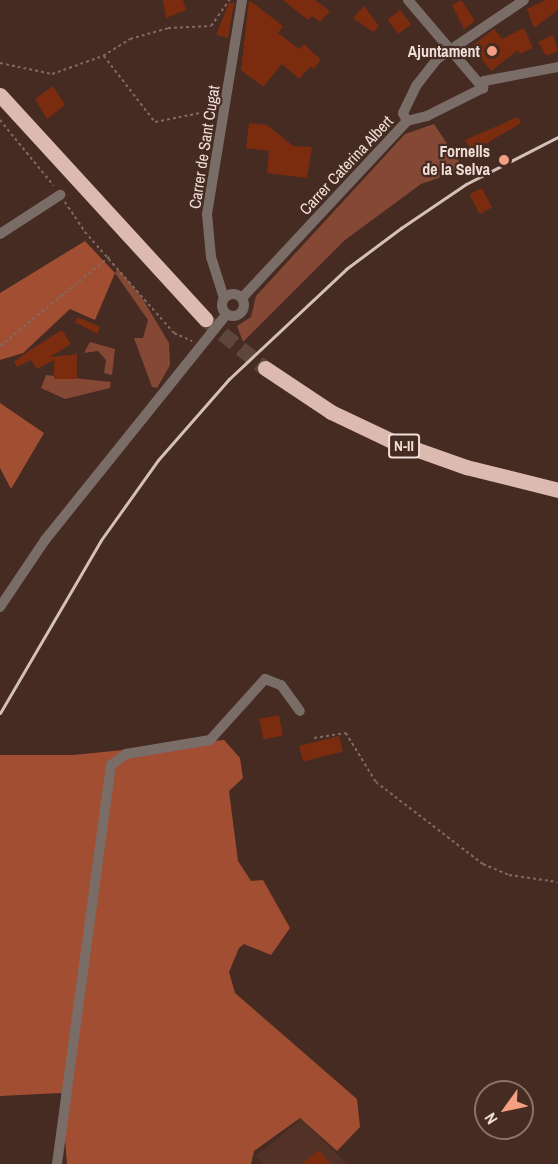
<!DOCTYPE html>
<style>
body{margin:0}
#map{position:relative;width:558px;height:1164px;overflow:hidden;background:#452b22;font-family:"Archivo Narrow",sans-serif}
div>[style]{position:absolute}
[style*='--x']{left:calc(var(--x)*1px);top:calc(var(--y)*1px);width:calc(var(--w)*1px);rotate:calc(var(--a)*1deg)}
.built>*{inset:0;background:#523227}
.green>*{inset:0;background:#844834}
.forest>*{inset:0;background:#a14e33}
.building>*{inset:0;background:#7b2c0e;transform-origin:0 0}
.highway-tunnel>*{height:15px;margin-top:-7.5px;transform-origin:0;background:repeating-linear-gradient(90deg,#5f463d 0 15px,transparent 0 23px)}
.path>*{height:1.5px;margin-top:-0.75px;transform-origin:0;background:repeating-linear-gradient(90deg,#806961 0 3px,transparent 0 6px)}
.minor>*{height:10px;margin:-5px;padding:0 5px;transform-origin:5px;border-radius:5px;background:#7a6c67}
.minor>.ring{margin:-5px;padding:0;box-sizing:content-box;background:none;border:10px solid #7a6c67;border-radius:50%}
.highway>*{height:15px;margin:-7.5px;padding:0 7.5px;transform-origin:7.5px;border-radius:7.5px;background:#ddbaaf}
.rail>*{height:3px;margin:-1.5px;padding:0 1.5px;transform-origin:1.5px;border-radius:1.5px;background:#d3c0ba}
.dots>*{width:16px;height:16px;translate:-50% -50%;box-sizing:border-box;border:3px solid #452b22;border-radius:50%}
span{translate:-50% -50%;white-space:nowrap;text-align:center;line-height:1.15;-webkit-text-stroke:4.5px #452b22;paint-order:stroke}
.shield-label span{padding:2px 4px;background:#452b22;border:2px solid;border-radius:4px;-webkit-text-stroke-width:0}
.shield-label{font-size:15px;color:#f0ded8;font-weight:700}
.poi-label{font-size:16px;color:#f0ded8;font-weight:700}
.right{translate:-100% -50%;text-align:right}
.street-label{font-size:16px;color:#f0ded8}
.north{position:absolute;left:474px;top:1080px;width:60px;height:60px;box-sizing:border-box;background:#452b22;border:2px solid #89736b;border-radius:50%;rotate:237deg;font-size:16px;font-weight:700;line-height:24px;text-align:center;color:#f0ded8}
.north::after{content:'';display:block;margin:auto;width:21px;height:27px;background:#f39f84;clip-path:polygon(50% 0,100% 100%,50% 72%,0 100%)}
</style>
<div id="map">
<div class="built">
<i style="clip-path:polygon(301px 1119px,347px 1164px,263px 1164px,256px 1156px)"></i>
</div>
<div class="green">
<i style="clip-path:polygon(434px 124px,464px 169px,421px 184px,345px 240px,243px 342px,237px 326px,251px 317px,256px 296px,405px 134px)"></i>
<i style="clip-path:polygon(118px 269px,141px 296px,169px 343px,170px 365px,157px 388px,152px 387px,134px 338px,143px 338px,148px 320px,115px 273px)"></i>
<i style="clip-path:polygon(90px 342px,115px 349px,112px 375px,104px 373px,106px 360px,98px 351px,84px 353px)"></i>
<i style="clip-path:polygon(46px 375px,111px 382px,110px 388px,65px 399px,41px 388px)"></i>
</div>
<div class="forest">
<i style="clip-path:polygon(85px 241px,115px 273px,95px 320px,70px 309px,23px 353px,0 360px,0 293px)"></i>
<i style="clip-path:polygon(0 403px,44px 433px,11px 489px,0 468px)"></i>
<i style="clip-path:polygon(224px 740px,240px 758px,243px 778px,229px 791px,238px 861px,251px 881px,263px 880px,290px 928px,271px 955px,244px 944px,239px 948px,229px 972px,235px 993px,357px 1099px,360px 1127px,337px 1151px,300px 1118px,254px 1151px,251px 1164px,67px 1164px,61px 1093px,0 1096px,0 755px,73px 755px)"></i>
</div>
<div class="building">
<i style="clip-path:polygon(163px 0,183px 0,186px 10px,166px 18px)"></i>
<i style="clip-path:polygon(249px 0,283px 26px,278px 33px,299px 49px,304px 44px,321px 60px,314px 69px,311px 66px,299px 79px,282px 64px,263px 87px,241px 70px)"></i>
<i style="clip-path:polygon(283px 0,315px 0,330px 11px,320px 22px,312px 16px,308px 20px)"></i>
<i style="clip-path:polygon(461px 0,475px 21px,464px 29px,452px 5px)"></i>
<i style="clip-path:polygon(546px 0,558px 0,558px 10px,534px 28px,527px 9px)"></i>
<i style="clip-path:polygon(229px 3px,234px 3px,228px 38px,216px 35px)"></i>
<i style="clip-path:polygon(364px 6px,379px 26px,373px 32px,353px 18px)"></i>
<i style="left:400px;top:10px;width:18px;height:16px;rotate:52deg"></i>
<i style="clip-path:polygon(524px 28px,533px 48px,520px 54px,518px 50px,491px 71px,472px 46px,494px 29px,502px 39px)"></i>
<i style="clip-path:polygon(553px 35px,558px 51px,546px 56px,538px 42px)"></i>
<i style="clip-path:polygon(53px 86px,65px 105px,47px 119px,35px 99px)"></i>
<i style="clip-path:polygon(518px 117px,521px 123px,472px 152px,465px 140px)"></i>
<i style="clip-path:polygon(249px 123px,267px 125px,293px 146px,312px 147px,307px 178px,267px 173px,269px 151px,246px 148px)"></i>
<i style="left:482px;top:188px;width:22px;height:14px;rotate:63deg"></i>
<i style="clip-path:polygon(78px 317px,100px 327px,97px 334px,75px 322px)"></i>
<i style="clip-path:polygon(62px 330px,71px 344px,50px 357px,77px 354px,77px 379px,54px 379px,54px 360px,37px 369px,31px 360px,17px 367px,14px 362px,27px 352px)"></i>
<i style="left:279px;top:715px;width:21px;height:20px;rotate:79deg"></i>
<i style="left:339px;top:736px;width:16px;height:41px;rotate:76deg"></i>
<i style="clip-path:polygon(319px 1150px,331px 1164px,302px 1164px)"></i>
</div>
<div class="highway-tunnel">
<i style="--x:205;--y:319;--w:77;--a:39.2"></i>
</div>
<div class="path">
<i style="--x:104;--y:56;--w:83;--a:52.3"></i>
<i style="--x:155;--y:122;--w:61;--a:-11.3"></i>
<i style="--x:0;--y:63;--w:53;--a:11.9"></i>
<i style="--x:52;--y:74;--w:54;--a:-19.4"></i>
<i style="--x:103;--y:56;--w:32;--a:-32"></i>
<i style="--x:130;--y:39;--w:40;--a:-16"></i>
<i style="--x:168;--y:28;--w:43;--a:-2.7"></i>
<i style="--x:211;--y:26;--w:32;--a:-55"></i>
<i style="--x:0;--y:120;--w:85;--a:50.7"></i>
<i style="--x:65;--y:202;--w:36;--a:56"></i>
<i style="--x:85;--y:232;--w:135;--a:48.6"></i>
<i style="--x:174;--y:333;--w:20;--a:24"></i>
<i style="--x:0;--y:346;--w:141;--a:-39.2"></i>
<i style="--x:314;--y:738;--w:32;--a:-9"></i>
<i style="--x:346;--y:733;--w:57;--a:58.5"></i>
<i style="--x:376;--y:782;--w:135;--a:37.5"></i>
<i style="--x:483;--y:864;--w:28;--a:23"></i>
<i style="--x:509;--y:875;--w:49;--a:8.1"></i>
</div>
<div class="minor">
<i style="--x:408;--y:0;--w:116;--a:49.6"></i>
<i style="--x:407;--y:121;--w:9;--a:-117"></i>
<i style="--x:403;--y:113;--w:30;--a:-64"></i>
<i style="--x:416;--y:86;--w:34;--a:-52"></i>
<i style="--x:437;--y:59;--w:105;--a:-34.1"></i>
<i style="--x:0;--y:234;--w:72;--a:-33"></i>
<i class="ring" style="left:222px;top:294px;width:12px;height:12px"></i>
<i style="--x:224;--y:298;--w:43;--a:-107.6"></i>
<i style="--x:211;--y:257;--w:43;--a:-95.3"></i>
<i style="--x:207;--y:214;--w:217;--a:-80.7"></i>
<i style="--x:242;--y:298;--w:242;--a:-47"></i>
<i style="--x:407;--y:121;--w:21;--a:-14"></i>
<i style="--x:427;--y:116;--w:63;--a:-26.6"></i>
<i style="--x:483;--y:88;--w:7;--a:-82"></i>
<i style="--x:484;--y:81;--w:75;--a:-10.7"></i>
<i style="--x:0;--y:607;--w:81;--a:-56.1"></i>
<i style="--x:45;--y:540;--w:290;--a:-51.2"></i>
<i style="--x:57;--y:1164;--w:403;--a:-82.3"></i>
<i style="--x:111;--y:765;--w:19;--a:-36"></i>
<i style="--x:126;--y:754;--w:85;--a:-9.5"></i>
<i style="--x:210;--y:740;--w:82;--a:-48"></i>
<i style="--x:265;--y:679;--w:17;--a:21"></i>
<i style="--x:281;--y:685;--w:32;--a:54"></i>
</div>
<div class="highway">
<i style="--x:0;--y:95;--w:304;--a:47.5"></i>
<i style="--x:265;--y:368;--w:79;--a:33.7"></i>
<i style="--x:331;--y:412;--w:65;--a:25.4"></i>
<i style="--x:390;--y:440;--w:81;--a:19.6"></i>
<i style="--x:466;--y:467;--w:95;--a:14"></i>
</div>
<div class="rail">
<i style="--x:0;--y:713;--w:200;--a:-59.7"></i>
<i style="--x:101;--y:540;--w:98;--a:-54.5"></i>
<i style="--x:158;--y:460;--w:108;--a:-48.8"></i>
<i style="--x:229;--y:379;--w:161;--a:-43.2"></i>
<i style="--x:346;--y:269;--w:69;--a:-36.7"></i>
<i style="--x:401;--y:228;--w:78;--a:-34.1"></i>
<i style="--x:466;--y:184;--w:103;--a:-27.1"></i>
</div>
<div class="dots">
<i style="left:492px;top:51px;background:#f39f84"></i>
<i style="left:504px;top:160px;background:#f39f84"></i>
</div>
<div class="shield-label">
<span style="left:404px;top:446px">N-II</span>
</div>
<div class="poi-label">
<span class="right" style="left:480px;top:51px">Ajuntament</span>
<span class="right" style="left:490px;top:160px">Fornells<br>de la Selva</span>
</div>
<div class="street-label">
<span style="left:204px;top:147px;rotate:-81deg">Carrer de Sant Cugat</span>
<span style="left:346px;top:165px;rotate:-47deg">Carrer Caterina Albert</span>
</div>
<div class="north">N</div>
</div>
